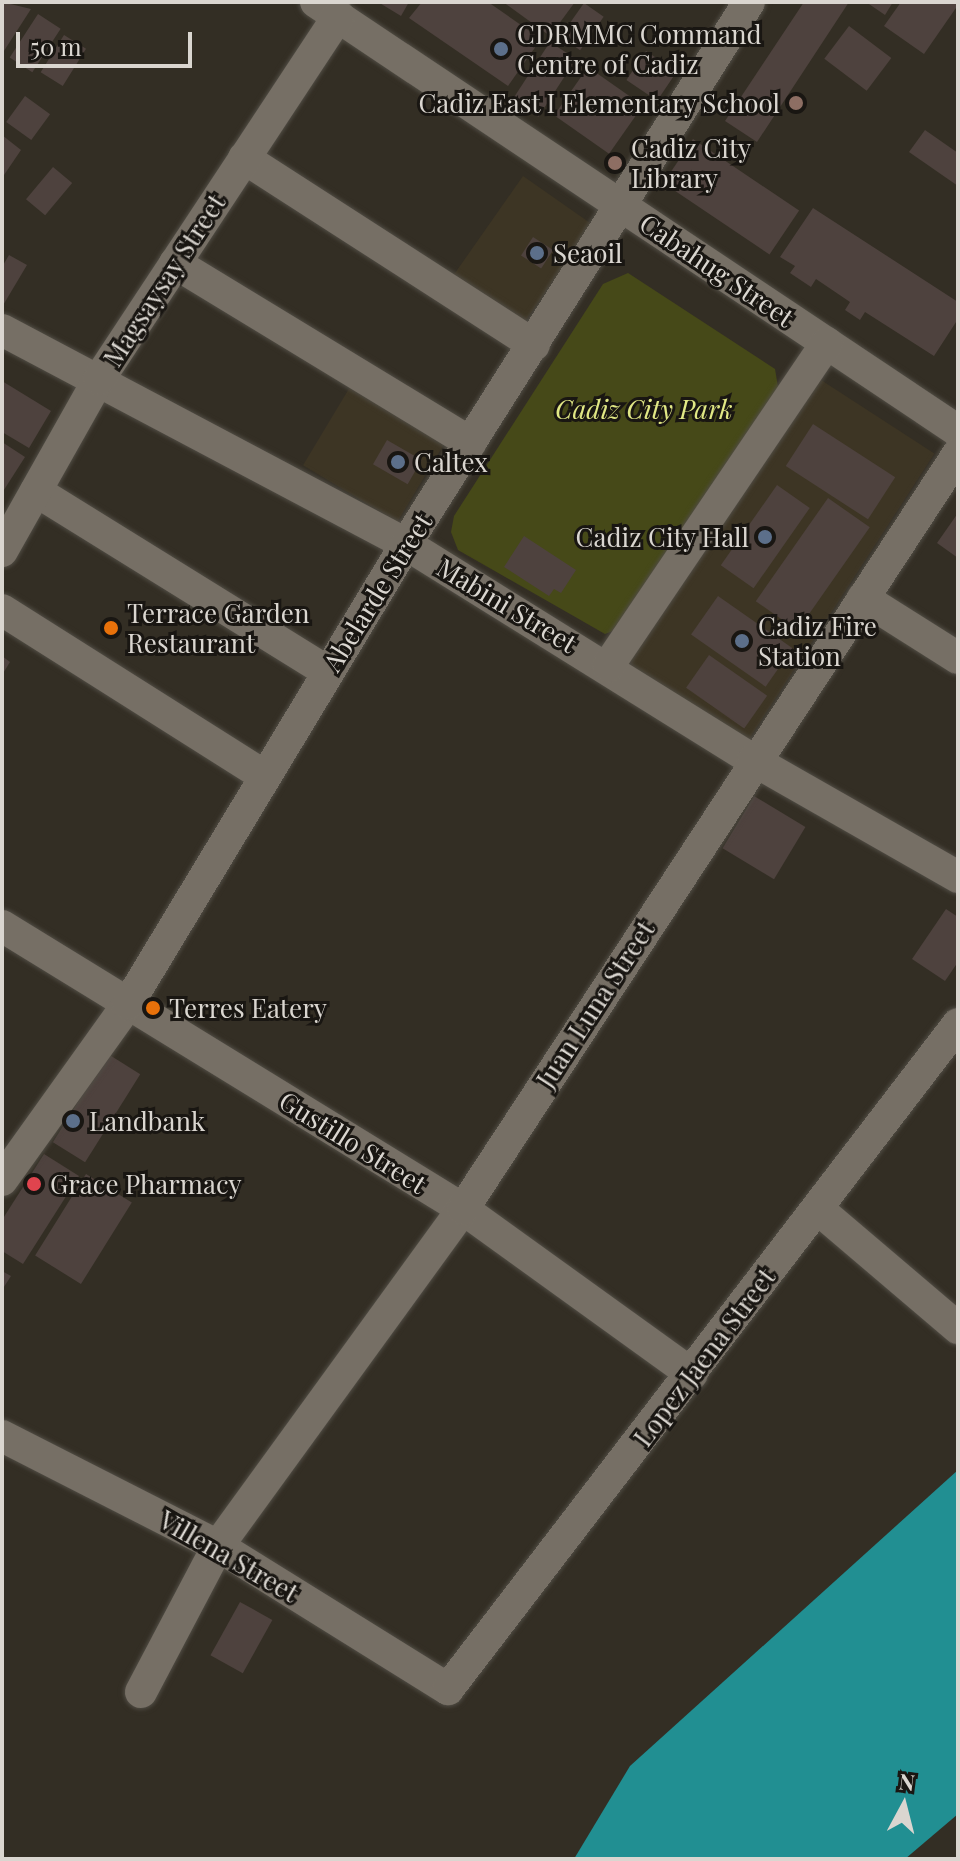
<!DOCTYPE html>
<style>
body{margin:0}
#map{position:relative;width:960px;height:1861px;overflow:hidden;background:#332e24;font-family:"Playfair Display",serif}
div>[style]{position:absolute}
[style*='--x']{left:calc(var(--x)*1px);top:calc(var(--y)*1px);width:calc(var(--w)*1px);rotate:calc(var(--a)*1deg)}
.commercial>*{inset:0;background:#3d3524;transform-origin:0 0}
.green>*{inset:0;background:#464918}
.water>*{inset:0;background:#218f92}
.building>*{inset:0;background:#4e423e;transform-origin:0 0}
.roads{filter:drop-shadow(0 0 2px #504c44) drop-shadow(0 0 2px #504c44)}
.minor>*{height:32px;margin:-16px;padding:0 16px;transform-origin:16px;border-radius:16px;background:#766f65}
.dots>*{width:22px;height:22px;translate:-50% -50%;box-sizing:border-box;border:4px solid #191612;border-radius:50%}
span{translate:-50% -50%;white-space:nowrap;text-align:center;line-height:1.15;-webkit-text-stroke:6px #191612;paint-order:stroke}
.poi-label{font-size:26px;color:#dad6d0}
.left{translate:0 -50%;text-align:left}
.right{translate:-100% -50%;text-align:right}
.street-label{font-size:26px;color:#dad6d0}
.park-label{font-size:26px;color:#e1e885;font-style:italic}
.frame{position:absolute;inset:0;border:4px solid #dad6d0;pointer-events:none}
.north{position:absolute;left:864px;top:1765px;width:80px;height:80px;-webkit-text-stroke:6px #191612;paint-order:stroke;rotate:7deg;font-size:22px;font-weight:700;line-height:32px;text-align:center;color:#dad6d0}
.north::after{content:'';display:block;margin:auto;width:28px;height:36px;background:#dad6d0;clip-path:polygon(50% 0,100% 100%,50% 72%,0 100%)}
.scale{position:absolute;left:16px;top:32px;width:176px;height:36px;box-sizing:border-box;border:4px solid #dad6d0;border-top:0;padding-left:10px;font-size:24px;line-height:28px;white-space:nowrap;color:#dad6d0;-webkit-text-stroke:6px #191612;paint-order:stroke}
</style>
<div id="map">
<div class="commercial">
<i style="left:523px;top:176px;width:85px;height:127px;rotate:35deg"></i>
<i style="left:801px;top:367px;width:159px;height:346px;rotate:33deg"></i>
<i style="left:353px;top:382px;width:110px;height:97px;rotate:31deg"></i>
</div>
<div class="green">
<i style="clip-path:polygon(628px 273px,775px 369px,778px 387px,618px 629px,605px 634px,458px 550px,451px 532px,454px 516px,603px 284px)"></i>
</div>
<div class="water">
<i style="clip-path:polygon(958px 1470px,958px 1814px,905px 1859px,574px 1859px,630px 1766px)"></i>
</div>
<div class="building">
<i style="clip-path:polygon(2px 2px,31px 9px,2px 54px)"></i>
<i style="clip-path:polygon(378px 2px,409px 2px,401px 16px)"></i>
<i style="clip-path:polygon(422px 2px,488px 2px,541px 39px,508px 86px,409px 18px)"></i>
<i style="clip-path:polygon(503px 2px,575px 2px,550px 36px)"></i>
<i style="clip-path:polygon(804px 2px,849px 2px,757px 142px,725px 121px)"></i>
<i style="clip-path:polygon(866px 2px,893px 2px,885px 15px)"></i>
<i style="clip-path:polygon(901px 2px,958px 2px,958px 5px,924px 54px,884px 26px)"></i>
<i style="left:584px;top:3px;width:24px;height:41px;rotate:35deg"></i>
<i style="left:38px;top:14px;width:27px;height:52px;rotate:33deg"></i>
<i style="left:849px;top:26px;width:53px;height:41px;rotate:37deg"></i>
<i style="left:64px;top:35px;width:26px;height:44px;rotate:32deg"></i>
<i style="left:550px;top:42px;width:31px;height:69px;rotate:33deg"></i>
<i style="left:646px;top:51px;width:37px;height:35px;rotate:34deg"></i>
<i style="left:588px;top:67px;width:67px;height:59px;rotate:35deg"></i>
<i style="left:25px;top:96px;width:31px;height:32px;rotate:36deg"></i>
<i style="clip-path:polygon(925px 130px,958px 153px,958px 186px,909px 152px)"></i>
<i style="clip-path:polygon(2px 135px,21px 150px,2px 178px)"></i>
<i style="left:693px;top:139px;width:128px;height:53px;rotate:34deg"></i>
<i style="left:53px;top:167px;width:25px;height:42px;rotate:40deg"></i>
<i style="clip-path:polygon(813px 208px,958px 302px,958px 319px,934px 356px,865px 312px,860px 320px,845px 310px,850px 302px,816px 279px,811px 287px,790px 273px,795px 266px,780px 257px)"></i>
<i style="left:533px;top:237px;width:24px;height:22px;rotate:33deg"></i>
<i style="clip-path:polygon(9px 255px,27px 265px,2px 307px,2px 267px)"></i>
<i style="clip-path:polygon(2px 381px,51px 411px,29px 448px,2px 432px)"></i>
<i style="left:813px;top:424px;width:98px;height:50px;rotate:33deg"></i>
<i style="left:387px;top:440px;width:40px;height:28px;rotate:30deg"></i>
<i style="clip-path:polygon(2px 442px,25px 457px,2px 493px)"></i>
<i style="left:777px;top:485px;width:40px;height:98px;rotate:35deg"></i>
<i style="left:828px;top:498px;width:51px;height:126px;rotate:35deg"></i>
<i style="clip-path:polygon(958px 513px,958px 558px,937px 543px)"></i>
<i style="clip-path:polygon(524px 536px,576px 570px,561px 593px,554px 589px,549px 596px,504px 567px)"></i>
<i style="left:718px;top:596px;width:91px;height:47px;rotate:35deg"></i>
<i style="left:709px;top:655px;width:71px;height:40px;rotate:35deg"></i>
<i style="clip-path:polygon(2px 656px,10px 662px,2px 675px)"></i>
<i style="left:754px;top:796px;width:60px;height:61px;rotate:31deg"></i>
<i style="clip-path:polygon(946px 909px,958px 917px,958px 962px,945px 981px,912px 959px)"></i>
<i style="left:108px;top:1054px;width:38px;height:104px;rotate:32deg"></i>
<i style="clip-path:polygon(44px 1154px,79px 1176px,23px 1264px,2px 1251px,2px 1220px)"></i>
<i style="left:86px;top:1174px;width:54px;height:96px;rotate:32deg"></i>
<i style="clip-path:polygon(2px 1271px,11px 1276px,2px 1290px)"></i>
<i style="left:240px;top:1602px;width:37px;height:61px;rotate:29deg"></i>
</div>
<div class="roads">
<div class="minor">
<i style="--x:316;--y:2;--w:772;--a:33.75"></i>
<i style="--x:244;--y:158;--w:345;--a:32.8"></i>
<i style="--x:175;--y:263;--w:346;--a:31.3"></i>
<i style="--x:2;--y:330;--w:457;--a:27.9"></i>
<i style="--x:406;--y:544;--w:409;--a:31.9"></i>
<i style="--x:753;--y:760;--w:236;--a:29.7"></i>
<i style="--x:36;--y:491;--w:344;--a:31.8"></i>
<i style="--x:2;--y:551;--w:197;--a:-60.6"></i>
<i style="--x:99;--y:379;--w:435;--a:-56.6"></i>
<i style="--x:863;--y:598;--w:112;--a:32.3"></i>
<i style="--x:2;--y:610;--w:311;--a:32.3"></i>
<i style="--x:608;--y:666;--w:390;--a:-55.9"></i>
<i style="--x:2;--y:926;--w:541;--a:31.55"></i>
<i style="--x:463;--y:1209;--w:282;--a:35.8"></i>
<i style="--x:2;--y:1180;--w:216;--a:-54.4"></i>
<i style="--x:128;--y:1004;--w:537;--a:-58.85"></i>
<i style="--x:406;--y:544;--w:641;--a:-57.67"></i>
<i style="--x:818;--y:1209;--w:184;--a:40.4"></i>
<i style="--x:2;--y:1436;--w:242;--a:27"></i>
<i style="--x:218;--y:1546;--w:271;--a:31.9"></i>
<i style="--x:448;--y:1689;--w:838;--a:-52.51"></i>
<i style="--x:141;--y:1692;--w:165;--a:-62.2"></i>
<i style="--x:218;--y:1546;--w:417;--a:-54"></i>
<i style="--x:463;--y:1209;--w:903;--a:-56.75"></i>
</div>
</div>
<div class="dots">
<i style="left:501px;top:49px;background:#5c6f8a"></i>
<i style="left:796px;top:103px;background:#8d6e63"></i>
<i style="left:615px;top:163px;background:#8d6e63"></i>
<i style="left:537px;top:253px;background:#5c6f8a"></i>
<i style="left:398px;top:462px;background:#5c6f8a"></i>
<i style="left:765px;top:537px;background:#5c6f8a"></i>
<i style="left:111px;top:628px;background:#e8710a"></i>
<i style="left:742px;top:641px;background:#5c6f8a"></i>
<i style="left:153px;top:1008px;background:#e8710a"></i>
<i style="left:73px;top:1121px;background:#5c6f8a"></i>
<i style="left:34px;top:1184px;background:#e0444e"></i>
</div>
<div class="poi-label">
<span class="left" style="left:517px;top:49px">CDRMMC Command<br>Centre of Cadiz</span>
<span class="right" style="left:780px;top:103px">Cadiz East I Elementary School</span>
<span class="left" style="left:631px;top:163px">Cadiz City<br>Library</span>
<span class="left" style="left:553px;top:253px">Seaoil</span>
<span class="left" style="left:414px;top:462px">Caltex</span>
<span class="right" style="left:749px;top:537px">Cadiz City Hall</span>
<span class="left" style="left:127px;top:628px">Terrace Garden<br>Restaurant</span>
<span class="left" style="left:758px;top:641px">Cadiz Fire<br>Station</span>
<span class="left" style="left:169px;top:1008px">Terres Eatery</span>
<span class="left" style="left:89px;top:1121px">Landbank</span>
<span class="left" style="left:50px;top:1184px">Grace Pharmacy</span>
</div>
<div class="street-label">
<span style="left:717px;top:270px;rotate:34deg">Cabahug Street</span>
<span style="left:164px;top:280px;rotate:-57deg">Magsaysay Street</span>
<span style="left:377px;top:592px;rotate:-58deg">Abelarde Street</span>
<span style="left:507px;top:605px;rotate:31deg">Mabini Street</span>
<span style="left:595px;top:1004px;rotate:-57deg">Juan Luna Street</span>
<span style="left:353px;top:1142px;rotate:32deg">Gustillo Street</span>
<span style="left:704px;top:1357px;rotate:-53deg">Lopez Jaena Street</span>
<span style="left:229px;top:1556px;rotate:30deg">Villena Street</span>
</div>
<div class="park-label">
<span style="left:644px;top:409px">Cadiz City Park</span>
</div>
<div class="frame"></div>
<div class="north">N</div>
<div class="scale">50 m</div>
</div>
